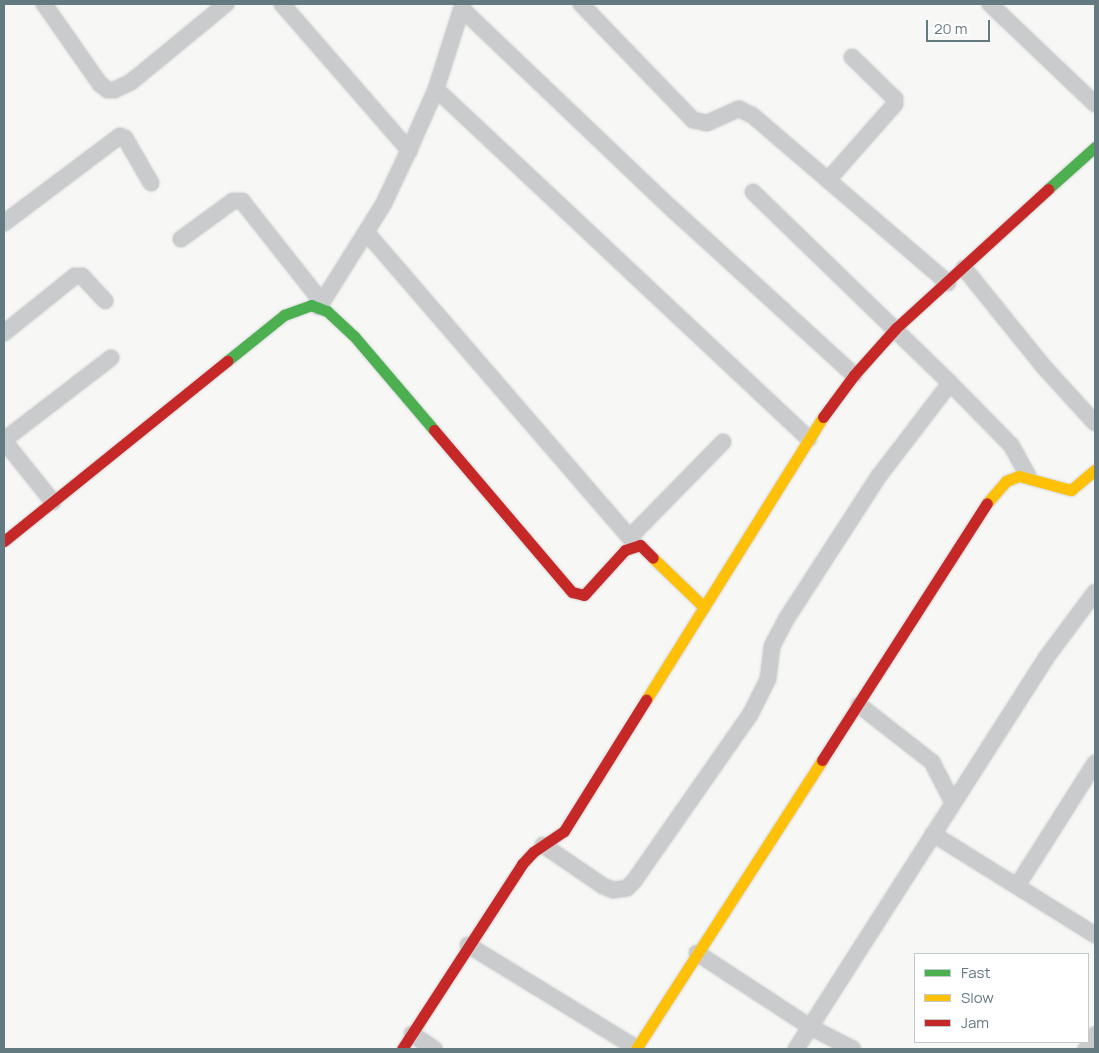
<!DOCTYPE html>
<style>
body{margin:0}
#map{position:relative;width:1099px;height:1053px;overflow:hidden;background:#f7f7f6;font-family:Manrope,sans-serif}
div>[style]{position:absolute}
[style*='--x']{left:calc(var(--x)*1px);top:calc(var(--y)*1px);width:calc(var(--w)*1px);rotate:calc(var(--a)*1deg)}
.roads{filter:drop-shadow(0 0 1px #d3d4d4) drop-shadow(0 0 1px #d3d4d4)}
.street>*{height:16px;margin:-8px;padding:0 8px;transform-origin:8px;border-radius:8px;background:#c9cbcc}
.fast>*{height:11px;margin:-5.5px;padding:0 5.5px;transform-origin:5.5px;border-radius:5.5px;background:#4caf50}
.slow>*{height:11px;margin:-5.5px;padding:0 5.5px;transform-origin:5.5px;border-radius:5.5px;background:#ffc107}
.jam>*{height:11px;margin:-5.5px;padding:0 5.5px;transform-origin:5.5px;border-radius:5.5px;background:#c62828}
span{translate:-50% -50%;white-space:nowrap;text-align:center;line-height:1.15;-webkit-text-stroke:5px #fff;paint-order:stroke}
.frame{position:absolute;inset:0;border:5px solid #637a80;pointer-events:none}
.legend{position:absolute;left:914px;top:953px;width:175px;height:90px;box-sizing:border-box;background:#fff;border:1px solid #c1cacc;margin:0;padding:6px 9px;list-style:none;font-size:15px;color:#637a80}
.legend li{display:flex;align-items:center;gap:10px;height:25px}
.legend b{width:25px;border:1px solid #c1cacc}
.scale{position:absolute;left:926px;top:20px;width:64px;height:22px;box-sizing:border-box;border:2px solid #637a80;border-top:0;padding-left:6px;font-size:15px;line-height:18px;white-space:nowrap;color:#637a80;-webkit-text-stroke:4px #fff;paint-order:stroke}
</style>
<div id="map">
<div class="roads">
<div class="street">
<i style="--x:44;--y:4;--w:98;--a:55"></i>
<i style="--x:100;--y:84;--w:10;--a:37"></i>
<i style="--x:108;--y:90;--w:6;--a:0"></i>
<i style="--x:114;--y:90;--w:19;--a:-25"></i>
<i style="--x:131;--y:82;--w:123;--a:-39.4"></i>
<i style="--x:282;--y:4;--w:194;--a:49"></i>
<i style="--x:581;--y:4;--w:161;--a:46"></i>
<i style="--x:693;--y:120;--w:14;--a:12"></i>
<i style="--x:707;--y:123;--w:35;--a:-24"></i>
<i style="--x:739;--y:109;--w:14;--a:25"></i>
<i style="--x:752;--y:115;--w:258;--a:40.6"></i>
<i style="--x:990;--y:4;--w:145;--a:43.6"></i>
<i style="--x:462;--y:9;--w:287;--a:43.6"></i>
<i style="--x:670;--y:207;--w:249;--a:42.4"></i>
<i style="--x:436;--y:89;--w:511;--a:43.18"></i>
<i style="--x:828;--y:180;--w:101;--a:-48.6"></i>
<i style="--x:895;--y:104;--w:5;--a:-90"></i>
<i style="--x:895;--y:99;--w:60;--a:-135.7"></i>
<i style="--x:753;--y:192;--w:274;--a:44.1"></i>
<i style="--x:950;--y:383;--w:87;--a:45.5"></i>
<i style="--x:1011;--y:445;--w:35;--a:61"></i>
<i style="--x:4;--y:223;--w:145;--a:-36.9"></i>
<i style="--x:120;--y:136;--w:5;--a:22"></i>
<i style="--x:125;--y:138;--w:52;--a:60"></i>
<i style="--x:366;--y:232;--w:412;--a:49.2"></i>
<i style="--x:181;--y:239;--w:64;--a:-36.2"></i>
<i style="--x:233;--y:201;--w:9;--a:0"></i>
<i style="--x:242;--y:201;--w:127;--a:51.7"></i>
<i style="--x:964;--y:268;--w:126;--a:51.1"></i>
<i style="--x:1043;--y:366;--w:77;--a:47.6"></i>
<i style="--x:319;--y:307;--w:120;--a:-57.9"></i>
<i style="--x:383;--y:205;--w:61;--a:-64.7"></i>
<i style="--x:409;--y:150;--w:67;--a:-66.1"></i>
<i style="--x:436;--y:89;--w:89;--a:-72.4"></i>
<i style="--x:4;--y:333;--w:91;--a:-38.8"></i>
<i style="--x:75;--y:276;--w:7;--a:0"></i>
<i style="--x:82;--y:276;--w:34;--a:47"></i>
<i style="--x:4;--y:440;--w:135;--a:-37.5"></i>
<i style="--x:4;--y:441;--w:78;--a:51.2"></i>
<i style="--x:630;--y:537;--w:133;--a:-45.6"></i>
<i style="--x:859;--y:705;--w:93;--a:38"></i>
<i style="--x:932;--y:762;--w:46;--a:62.9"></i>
<i style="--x:933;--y:834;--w:191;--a:31.9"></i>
<i style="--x:543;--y:845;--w:73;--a:34.3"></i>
<i style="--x:603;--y:886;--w:11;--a:22"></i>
<i style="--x:613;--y:890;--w:14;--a:-8"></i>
<i style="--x:627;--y:888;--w:10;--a:-45"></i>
<i style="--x:634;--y:881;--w:203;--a:-55.1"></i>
<i style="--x:750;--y:715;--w:40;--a:-63.4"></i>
<i style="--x:768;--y:679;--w:33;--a:-83"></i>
<i style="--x:772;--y:646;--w:32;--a:-62"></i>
<i style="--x:787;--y:618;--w:169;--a:-57.1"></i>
<i style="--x:879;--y:476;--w:117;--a:-52.6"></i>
<i style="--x:1017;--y:886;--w:146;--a:-57.6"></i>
<i style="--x:468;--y:945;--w:197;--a:31.5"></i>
<i style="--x:697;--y:953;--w:135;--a:33.2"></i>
<i style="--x:810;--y:1027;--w:48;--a:27.1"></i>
<i style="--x:412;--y:1034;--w:27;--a:34"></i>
<i style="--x:796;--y:1049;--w:464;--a:-57.4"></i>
<i style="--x:1046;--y:658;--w:82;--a:-53.4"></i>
<i style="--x:1086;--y:1049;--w:17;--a:-57"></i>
</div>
<div class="fast">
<i style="--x:1048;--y:189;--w:63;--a:-41.8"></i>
<i style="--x:227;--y:361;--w:73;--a:-38.9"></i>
<i style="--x:284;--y:315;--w:29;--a:-20"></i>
<i style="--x:311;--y:305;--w:17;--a:21"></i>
<i style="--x:327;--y:311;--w:37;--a:43"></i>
<i style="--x:354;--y:336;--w:123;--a:49.6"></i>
</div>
<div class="slow">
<i style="--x:987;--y:503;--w:29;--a:-49"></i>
<i style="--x:1006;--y:481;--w:14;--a:-21"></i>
<i style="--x:1019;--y:476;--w:54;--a:15.1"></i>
<i style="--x:1071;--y:490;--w:31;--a:-40"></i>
<i style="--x:653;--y:558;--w:71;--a:43.9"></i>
<i style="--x:646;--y:700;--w:334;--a:-58"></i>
<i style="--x:636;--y:1049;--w:344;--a:-57.2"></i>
</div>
<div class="jam">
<i style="--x:823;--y:417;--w:52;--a:-53.6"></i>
<i style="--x:854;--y:375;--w:63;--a:-48.2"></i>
<i style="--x:896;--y:328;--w:206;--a:-42.4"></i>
<i style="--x:434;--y:430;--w:213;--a:49.6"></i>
<i style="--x:572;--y:592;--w:12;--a:14"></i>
<i style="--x:584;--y:595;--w:61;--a:-47.7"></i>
<i style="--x:625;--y:550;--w:16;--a:-18"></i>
<i style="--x:640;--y:545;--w:18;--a:45"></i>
<i style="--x:4;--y:541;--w:287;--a:-38.9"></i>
<i style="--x:822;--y:760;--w:305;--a:-57.3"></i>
<i style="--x:402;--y:1049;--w:221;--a:-57"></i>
<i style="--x:522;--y:864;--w:16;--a:-47"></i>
<i style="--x:533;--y:852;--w:37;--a:-34"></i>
<i style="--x:564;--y:831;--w:155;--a:-58"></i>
</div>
</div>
<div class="frame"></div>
<ul class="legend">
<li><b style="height:6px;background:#4caf50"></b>Fast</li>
<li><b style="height:6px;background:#ffc107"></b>Slow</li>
<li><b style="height:6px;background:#c62828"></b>Jam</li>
</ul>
<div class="scale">20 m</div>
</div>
